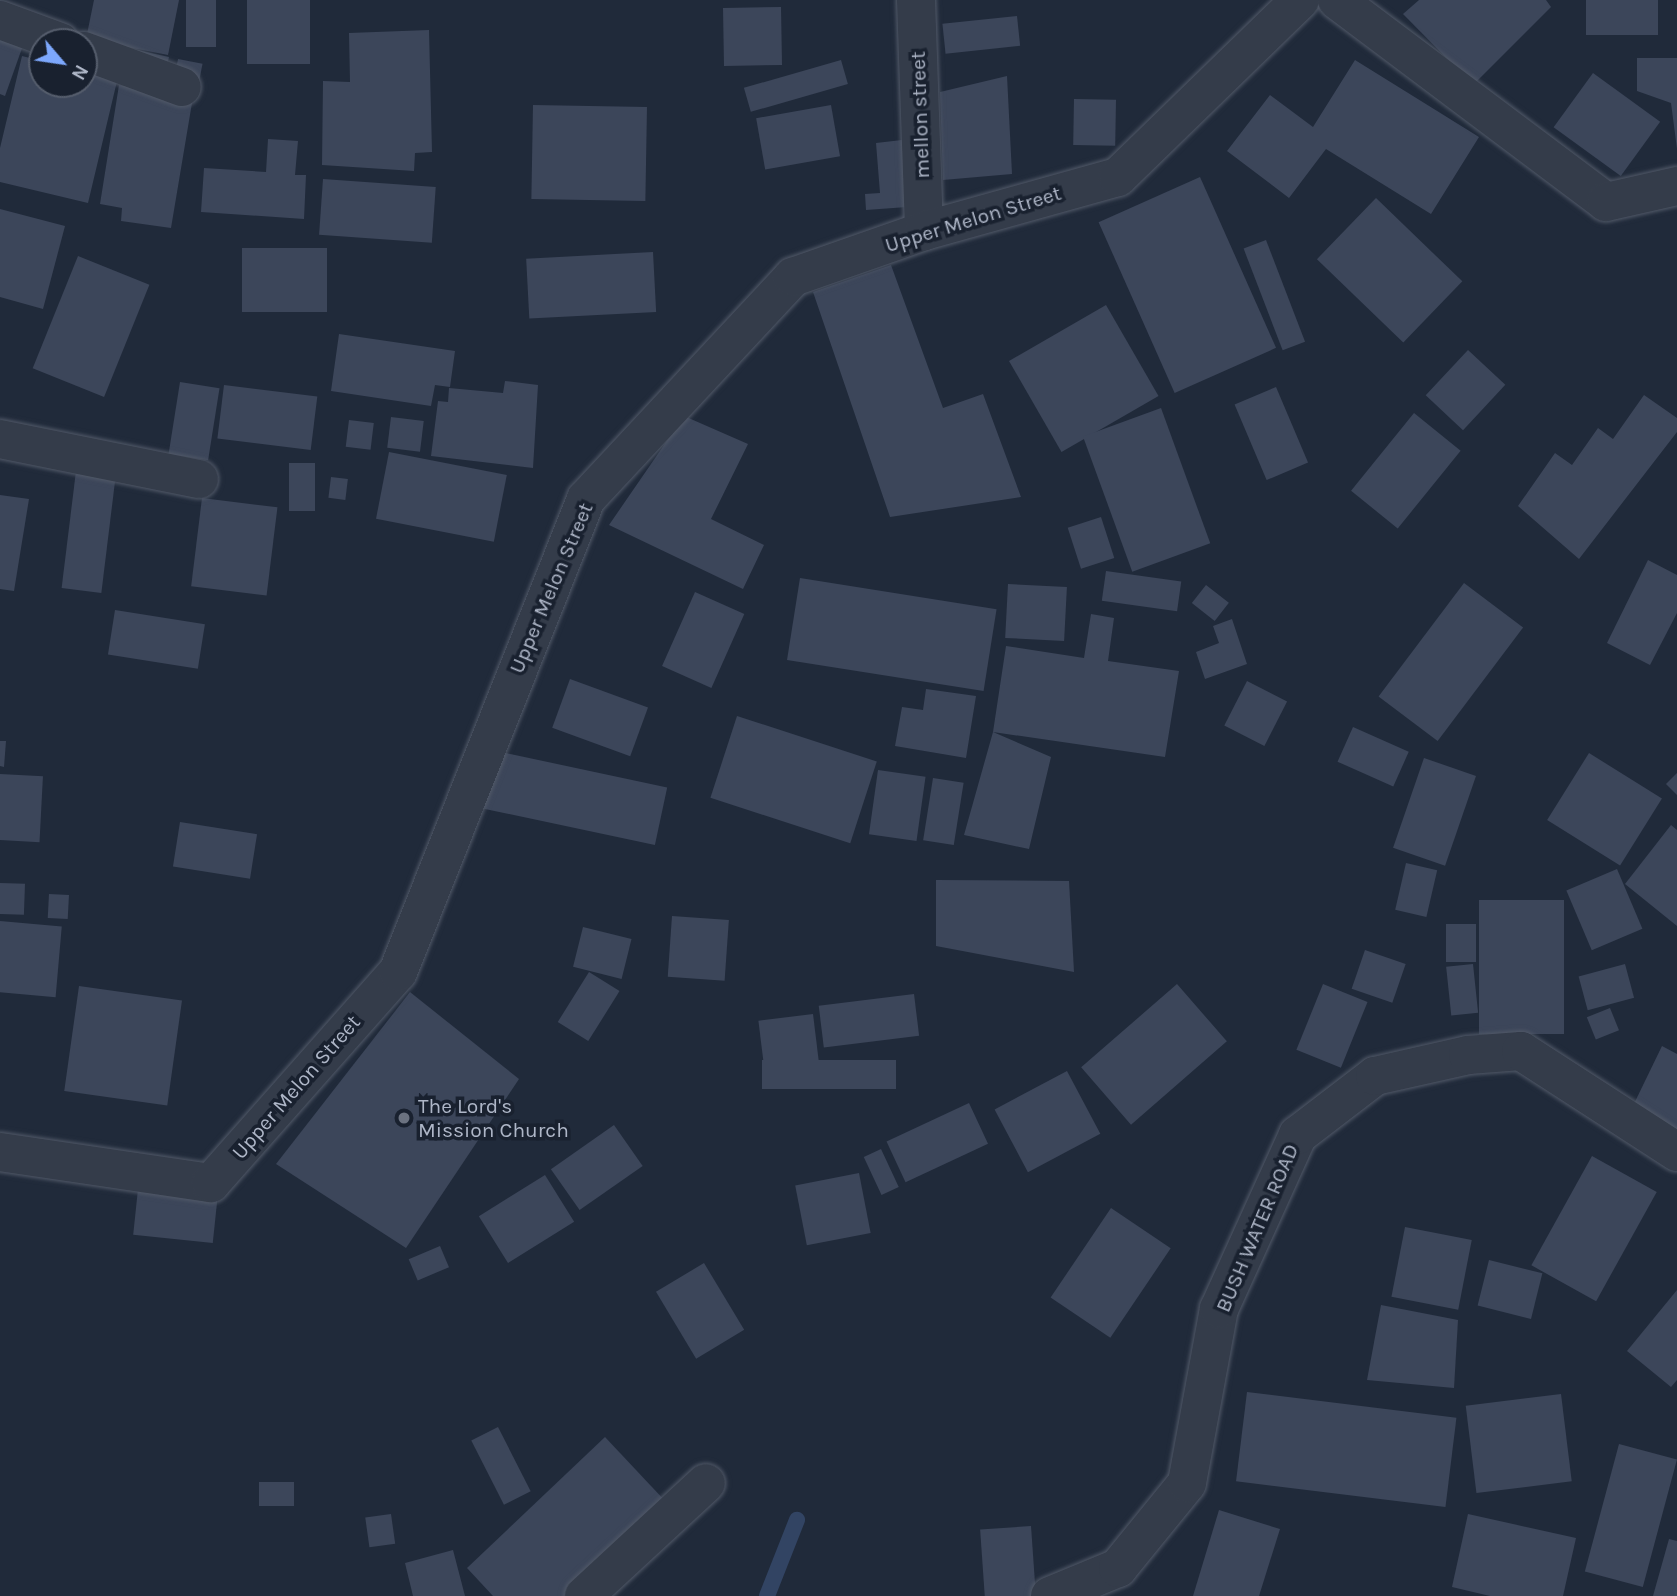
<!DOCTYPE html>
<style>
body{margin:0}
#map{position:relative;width:1677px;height:1596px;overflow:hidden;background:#202a3a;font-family:Karla,sans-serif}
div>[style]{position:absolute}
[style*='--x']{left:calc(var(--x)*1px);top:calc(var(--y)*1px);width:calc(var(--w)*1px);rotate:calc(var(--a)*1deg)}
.stream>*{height:16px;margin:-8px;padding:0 8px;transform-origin:8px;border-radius:8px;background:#324463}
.building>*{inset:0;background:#3c465a;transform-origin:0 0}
.roads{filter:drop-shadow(0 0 2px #515968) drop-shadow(0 0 2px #515968)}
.minor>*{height:38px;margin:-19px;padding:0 19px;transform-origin:19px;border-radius:19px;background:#343c4a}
.dots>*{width:19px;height:19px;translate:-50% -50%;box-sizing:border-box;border:4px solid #19212f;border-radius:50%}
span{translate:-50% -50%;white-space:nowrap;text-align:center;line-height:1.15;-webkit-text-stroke:7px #19212f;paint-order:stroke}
.street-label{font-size:21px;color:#aeb6c7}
.poi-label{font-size:21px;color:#aeb6c7}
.left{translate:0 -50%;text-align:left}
.north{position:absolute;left:28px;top:28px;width:70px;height:70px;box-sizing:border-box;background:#19212f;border:2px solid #555d6c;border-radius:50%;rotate:119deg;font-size:19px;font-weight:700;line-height:28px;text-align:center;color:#aeb6c7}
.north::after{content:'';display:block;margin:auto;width:24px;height:32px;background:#7da8fd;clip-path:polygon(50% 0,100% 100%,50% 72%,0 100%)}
</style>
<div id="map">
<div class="stream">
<i style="--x:767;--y:1596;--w:82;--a:-68.5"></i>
</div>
<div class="building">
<i style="clip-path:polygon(94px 0,179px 0,168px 55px,86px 39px)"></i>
<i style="left:186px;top:0;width:30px;height:47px"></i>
<i style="left:247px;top:0;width:63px;height:64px"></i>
<i style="clip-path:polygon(1419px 0,1546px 0,1551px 7px,1473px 85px,1403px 14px)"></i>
<i style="left:1586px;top:0;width:72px;height:35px"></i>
<i style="left:781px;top:7px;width:58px;height:58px;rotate:89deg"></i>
<i style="left:1017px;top:16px;width:30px;height:75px;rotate:84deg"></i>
<i style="clip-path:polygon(0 28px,26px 37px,5px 96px,0 94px)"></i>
<i style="clip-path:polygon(429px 30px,432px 152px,415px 153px,414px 171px,322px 165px,323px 81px,350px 82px,349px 33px)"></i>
<i style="clip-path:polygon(132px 49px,169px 57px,161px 91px,193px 97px,171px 228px,121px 221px,122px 208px,100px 204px,119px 85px,151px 90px)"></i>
<i style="clip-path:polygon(22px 56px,42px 61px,42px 84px,84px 84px,84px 70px,118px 77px,88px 203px,0 182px,0 148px)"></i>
<i style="clip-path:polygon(1637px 58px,1677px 58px,1677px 149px,1671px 103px,1637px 91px)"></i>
<i style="left:178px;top:59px;width:25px;height:24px;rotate:11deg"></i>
<i style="left:841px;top:60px;width:25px;height:101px;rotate:74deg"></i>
<i style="clip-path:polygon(1355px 60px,1479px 137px,1431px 214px,1326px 149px,1289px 198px,1227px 151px,1270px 95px,1313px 127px)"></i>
<i style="left:1593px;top:73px;width:83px;height:67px;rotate:36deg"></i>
<i style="clip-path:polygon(1007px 76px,1012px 174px,943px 180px,940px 92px)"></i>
<i style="left:1074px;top:99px;width:42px;height:46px;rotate:1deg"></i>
<i style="left:533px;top:105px;width:114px;height:94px;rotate:1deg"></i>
<i style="left:831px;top:105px;width:52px;height:76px;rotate:80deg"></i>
<i style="clip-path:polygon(268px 139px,298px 141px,295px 175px,306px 175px,304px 219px,201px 212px,204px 168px,266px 172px)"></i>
<i style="clip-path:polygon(902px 140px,907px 207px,866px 210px,865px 194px,880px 193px,876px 143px)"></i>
<i style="left:1200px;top:177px;width:187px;height:111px;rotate:66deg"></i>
<i style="left:323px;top:179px;width:113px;height:56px;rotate:4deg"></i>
<i style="left:1376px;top:198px;width:120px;height:85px;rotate:44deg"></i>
<i style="clip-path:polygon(0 209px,65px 226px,43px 309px,0 297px)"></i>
<i style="left:1266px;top:240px;width:109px;height:24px;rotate:69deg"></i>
<i style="left:327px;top:248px;width:64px;height:85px;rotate:90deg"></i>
<i style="left:653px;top:252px;width:60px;height:127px;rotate:87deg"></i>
<i style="left:78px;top:256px;width:77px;height:121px;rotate:22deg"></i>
<i style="clip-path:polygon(891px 265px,943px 408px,983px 394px,1021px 497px,890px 517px,813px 292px)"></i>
<i style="left:1106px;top:305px;width:105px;height:112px;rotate:60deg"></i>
<i style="clip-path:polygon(339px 334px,455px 351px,450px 387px,435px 385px,431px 406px,331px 391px)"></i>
<i style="left:1468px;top:350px;width:51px;height:62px;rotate:43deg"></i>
<i style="clip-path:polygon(505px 381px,538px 385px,533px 468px,431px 456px,438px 401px,448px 402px,449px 388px,503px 393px)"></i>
<i style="left:180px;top:382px;width:40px;height:73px;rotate:9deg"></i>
<i style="left:224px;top:385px;width:94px;height:54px;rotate:7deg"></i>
<i style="left:1276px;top:387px;width:82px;height:45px;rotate:67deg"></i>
<i style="clip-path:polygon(1644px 395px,1677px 418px,1677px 432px,1579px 559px,1518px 506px,1555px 453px,1572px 465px,1598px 428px,1613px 439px)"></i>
<i style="left:1161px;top:408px;width:144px;height:83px;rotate:70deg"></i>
<i style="left:1414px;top:413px;width:60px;height:100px;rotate:39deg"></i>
<i style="clip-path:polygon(684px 416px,748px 444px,711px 519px,764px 545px,743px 589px,609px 525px)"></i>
<i style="left:391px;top:417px;width:33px;height:31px;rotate:7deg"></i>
<i style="left:349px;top:420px;width:25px;height:27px;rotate:7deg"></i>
<i style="left:389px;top:452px;width:120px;height:68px;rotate:11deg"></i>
<i style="left:315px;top:463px;width:48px;height:26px;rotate:90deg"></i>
<i style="left:76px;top:471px;width:40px;height:118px;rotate:7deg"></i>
<i style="left:331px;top:477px;width:17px;height:21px;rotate:7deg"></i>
<i style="clip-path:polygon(0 495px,29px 499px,14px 591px,0 589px)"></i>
<i style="left:202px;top:498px;width:76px;height:89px;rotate:7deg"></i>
<i style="left:1101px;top:517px;width:43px;height:35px;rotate:72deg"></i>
<i style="clip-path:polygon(1648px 560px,1677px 575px,1677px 613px,1650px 665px,1607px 643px)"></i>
<i style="left:1106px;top:571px;width:76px;height:30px;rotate:8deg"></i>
<i style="left:800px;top:578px;width:199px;height:83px;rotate:9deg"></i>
<i style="left:1464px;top:583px;width:74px;height:142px;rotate:37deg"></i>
<i style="left:1008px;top:584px;width:59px;height:54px;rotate:3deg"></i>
<i style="left:1206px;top:585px;width:29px;height:23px;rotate:38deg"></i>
<i style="left:695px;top:592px;width:54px;height:81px;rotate:24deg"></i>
<i style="left:115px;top:610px;width:91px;height:45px;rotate:9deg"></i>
<i style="clip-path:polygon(1091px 614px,1114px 618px,1108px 661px,1179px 671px,1165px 757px,993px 732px,1051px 757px,1029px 849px,964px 835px,993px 732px,1006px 646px,1084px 658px)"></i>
<i style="clip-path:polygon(1232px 619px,1247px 664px,1205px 679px,1196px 652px,1219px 643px,1213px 626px)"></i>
<i style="left:570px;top:679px;width:83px;height:52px;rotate:20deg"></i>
<i style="left:1247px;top:681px;width:45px;height:50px;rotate:27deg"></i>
<i style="clip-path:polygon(926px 689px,976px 696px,966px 758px,895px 746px,902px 707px,923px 710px)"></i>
<i style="left:737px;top:716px;width:147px;height:86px;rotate:18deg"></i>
<i style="left:1353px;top:727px;width:61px;height:38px;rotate:24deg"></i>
<i style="clip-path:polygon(0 741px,6px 741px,4px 767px,0 766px)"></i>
<i style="left:496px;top:751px;width:175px;height:59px;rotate:12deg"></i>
<i style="left:1589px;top:753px;width:86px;height:79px;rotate:32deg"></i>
<i style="left:1424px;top:758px;width:55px;height:95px;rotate:19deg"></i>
<i style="left:878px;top:770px;width:48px;height:65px;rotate:8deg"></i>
<i style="clip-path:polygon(1677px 773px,1677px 795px,1666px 784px)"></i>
<i style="left:0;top:774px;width:43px;height:66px;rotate:3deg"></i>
<i style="left:933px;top:778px;width:31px;height:63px;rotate:9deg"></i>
<i style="left:180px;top:822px;width:78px;height:45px;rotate:9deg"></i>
<i style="clip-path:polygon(1671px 825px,1677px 830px,1677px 926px,1625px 884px)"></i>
<i style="left:1406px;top:863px;width:32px;height:48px;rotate:13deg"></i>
<i style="left:1617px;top:869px;width:65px;height:55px;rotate:67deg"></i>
<i style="clip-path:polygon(936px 880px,1069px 881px,1074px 972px,936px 946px)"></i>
<i style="left:0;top:883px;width:25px;height:31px;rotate:2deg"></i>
<i style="left:49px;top:894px;width:20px;height:24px;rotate:3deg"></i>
<i style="left:1564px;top:900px;width:134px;height:85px;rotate:90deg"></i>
<i style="left:672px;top:916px;width:57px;height:61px;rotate:4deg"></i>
<i style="left:0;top:921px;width:62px;height:71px;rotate:5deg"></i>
<i style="left:1446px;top:924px;width:30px;height:38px"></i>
<i style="left:583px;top:927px;width:50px;height:41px;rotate:14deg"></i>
<i style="left:1365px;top:950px;width:43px;height:41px;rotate:19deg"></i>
<i style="left:1473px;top:964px;width:49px;height:27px;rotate:84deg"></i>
<i style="left:1625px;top:964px;width:35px;height:48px;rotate:75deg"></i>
<i style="left:589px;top:972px;width:36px;height:59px;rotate:32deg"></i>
<i style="left:1177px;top:984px;width:76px;height:127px;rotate:49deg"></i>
<i style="left:1323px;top:984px;width:48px;height:71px;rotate:22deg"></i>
<i style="left:79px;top:986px;width:104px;height:106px;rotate:8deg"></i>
<i style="clip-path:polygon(410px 992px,519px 1079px,406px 1248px,276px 1164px)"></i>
<i style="left:914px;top:994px;width:42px;height:96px;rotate:83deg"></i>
<i style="left:1610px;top:1008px;width:24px;height:25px;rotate:68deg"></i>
<i style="left:813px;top:1014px;width:48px;height:55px;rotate:83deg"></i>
<i style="clip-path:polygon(1662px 1046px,1677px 1054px,1677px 1134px,1630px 1112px)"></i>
<i style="left:896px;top:1060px;width:29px;height:134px;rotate:90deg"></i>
<i style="left:1067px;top:1071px;width:71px;height:82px;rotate:62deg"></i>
<i style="left:969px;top:1103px;width:45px;height:91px;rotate:65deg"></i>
<i style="left:614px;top:1125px;width:50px;height:77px;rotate:55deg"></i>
<i style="left:881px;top:1149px;width:42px;height:19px;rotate:65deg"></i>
<i style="left:1592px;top:1156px;width:74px;height:125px;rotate:29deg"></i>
<i style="left:859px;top:1173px;width:61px;height:65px;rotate:79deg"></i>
<i style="left:545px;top:1175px;width:55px;height:78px;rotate:58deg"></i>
<i style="left:138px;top:1189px;width:80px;height:46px;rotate:6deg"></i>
<i style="left:1111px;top:1208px;width:72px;height:108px;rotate:34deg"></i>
<i style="left:1405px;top:1227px;width:68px;height:71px;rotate:11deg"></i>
<i style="left:440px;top:1246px;width:23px;height:34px;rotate:67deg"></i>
<i style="left:1489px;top:1260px;width:55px;height:47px;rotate:14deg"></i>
<i style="left:704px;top:1263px;width:78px;height:56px;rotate:59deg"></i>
<i style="clip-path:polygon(1677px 1290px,1677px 1380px,1671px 1387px,1627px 1351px)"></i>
<i style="clip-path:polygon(1381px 1305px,1458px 1320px,1454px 1388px,1367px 1380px)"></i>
<i style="left:1247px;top:1392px;width:211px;height:90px;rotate:7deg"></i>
<i style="left:1561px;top:1394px;width:88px;height:96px;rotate:83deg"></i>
<i style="left:498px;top:1427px;width:72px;height:30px;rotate:63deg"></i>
<i style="clip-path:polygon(605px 1437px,667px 1503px,569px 1596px,493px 1596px,467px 1568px)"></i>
<i style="left:1619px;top:1444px;width:60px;height:132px;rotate:15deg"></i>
<i style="left:294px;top:1482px;width:24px;height:35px;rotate:90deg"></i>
<i style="clip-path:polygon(1219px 1510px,1280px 1529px,1259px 1596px,1193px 1596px)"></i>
<i style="left:391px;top:1514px;width:30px;height:26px;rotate:82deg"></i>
<i style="clip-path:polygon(1468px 1514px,1576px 1538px,1563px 1596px,1490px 1596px,1452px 1587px)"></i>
<i style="left:1031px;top:1526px;width:70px;height:51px;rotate:86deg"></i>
<i style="clip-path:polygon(1669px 1539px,1677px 1541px,1677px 1596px,1653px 1596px)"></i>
<i style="clip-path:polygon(453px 1550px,465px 1596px,413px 1596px,405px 1563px)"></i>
</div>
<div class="roads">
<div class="minor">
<i style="--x:916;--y:0;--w:231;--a:88"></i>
<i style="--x:1337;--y:0;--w:336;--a:36.9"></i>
<i style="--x:1606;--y:202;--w:73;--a:-12.7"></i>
<i style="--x:0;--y:20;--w:64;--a:20.1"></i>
<i style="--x:84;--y:51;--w:104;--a:20.2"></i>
<i style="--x:0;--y:439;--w:203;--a:11.4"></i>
<i style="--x:0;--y:1152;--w:213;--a:8.4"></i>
<i style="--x:211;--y:1183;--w:282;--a:-48.5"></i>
<i style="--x:398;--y:972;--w:509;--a:-68.32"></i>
<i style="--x:586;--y:499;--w:304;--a:-47"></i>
<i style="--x:793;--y:277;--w:139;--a:-19.3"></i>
<i style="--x:924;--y:231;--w:201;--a:-15.6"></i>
<i style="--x:1118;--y:177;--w:254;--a:-44.2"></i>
<i style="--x:584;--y:1596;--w:166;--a:-42.8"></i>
<i style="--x:1050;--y:1596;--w:74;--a:-22.4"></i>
<i style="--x:1118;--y:1568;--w:109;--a:-50.9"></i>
<i style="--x:1187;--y:1483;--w:177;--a:-79.6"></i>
<i style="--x:1219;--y:1309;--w:191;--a:-65.6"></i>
<i style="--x:1298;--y:1135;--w:97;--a:-37.5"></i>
<i style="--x:1375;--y:1076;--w:95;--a:-12.7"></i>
<i style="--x:1468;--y:1055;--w:53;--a:-4.3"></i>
<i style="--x:1521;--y:1051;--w:186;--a:32.9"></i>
</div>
</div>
<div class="dots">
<i style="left:404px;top:1118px;background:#6b7280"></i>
</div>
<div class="street-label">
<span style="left:920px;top:115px;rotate:-92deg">mellon street</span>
<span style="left:973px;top:219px;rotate:-17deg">Upper Melon Street</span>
<span style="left:551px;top:588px;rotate:-67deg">Upper Melon Street</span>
<span style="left:296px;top:1087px;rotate:-49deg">Upper Melon Street</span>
<span style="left:1257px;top:1228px;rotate:-67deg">BUSH WATER ROAD</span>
</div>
<div class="poi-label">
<span class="left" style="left:418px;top:1118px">The Lord's<br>Mission Church</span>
</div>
<div class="north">N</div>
</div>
